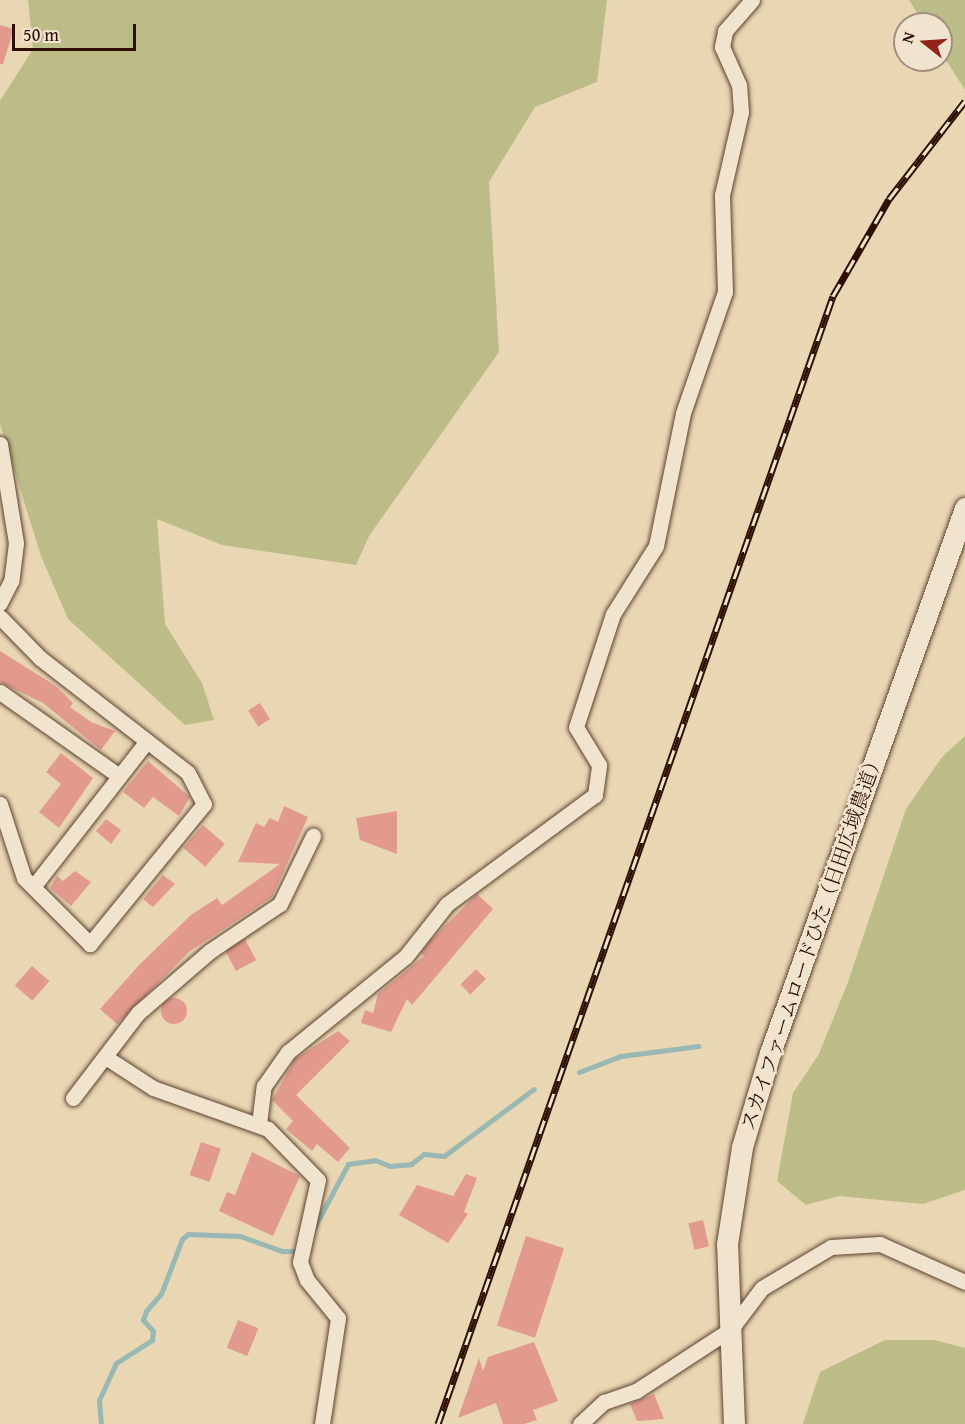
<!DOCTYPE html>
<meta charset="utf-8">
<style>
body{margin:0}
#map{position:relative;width:965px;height:1424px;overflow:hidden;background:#e9d6b3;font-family:"Gentium Book Plus","Noto Serif JP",serif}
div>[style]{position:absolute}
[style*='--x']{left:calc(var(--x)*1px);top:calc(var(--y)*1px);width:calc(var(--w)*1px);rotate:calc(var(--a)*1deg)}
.green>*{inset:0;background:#bcbc89}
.stream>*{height:5px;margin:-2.5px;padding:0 2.5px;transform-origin:2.5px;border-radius:2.5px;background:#99b8b4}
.building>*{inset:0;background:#e39a8e;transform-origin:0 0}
.round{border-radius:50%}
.roads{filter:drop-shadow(0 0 2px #5c422f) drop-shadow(0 0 2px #5c422f)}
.street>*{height:15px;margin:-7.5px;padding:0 7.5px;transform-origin:7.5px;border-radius:7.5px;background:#f1e4ce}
.secondary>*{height:21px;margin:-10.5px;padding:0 10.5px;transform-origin:10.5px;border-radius:10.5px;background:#f1e4ce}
.rail>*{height:7px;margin-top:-3.5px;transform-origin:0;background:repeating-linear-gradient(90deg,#f1e4ce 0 14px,#2d1003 0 28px);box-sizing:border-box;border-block:2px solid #2d1003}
span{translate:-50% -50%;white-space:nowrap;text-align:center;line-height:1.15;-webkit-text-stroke:5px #f1e4ce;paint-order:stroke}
.street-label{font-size:20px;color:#2d1003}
.north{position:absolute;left:893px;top:12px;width:60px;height:60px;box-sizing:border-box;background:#f1e4ce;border:2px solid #a38f7d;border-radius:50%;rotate:287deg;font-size:16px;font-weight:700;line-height:24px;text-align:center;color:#2d1003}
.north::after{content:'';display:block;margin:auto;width:21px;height:27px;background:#8f2418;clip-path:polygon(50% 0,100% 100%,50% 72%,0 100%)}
.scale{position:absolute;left:12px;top:24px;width:124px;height:27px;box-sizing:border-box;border:3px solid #2d1003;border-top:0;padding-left:8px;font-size:18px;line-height:21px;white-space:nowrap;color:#2d1003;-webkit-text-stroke:4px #f1e4ce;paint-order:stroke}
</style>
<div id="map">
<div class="green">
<i style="clip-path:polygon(28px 0,607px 0,597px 82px,535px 107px,489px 182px,499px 352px,369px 536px,356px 565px,222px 545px,157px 519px,165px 624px,202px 683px,214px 720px,185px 725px,68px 619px,41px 556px,0 424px,0 101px,33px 49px)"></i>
<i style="clip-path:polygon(909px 0,965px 0,965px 90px,941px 52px,941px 24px,924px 24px)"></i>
<i style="clip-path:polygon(965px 736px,965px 1190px,923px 1204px,839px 1196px,806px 1205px,777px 1181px,793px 1093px,819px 1054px,848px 982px,906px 809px,942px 757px)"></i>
<i style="clip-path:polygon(885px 1340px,934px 1340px,965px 1348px,965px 1424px,803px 1424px,820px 1372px)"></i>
</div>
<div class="stream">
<i style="--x:579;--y:1072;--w:45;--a:-20.9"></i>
<i style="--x:621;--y:1056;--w:78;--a:-7.4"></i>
<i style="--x:314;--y:1228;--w:72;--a:-62"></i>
<i style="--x:348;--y:1164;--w:27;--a:-8"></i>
<i style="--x:375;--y:1160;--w:16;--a:22"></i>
<i style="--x:390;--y:1166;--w:21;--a:-5"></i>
<i style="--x:411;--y:1164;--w:16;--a:-38"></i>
<i style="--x:424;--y:1154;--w:20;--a:6"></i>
<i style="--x:444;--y:1156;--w:112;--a:-36.7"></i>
<i style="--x:101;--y:1424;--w:24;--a:-95"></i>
<i style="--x:99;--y:1400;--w:41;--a:-65.3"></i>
<i style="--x:116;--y:1363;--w:43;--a:-32.6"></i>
<i style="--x:152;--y:1340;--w:9;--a:-84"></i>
<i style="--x:153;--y:1331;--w:15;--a:-132"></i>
<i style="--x:143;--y:1320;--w:9;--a:-72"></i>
<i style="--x:146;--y:1311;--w:23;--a:-49"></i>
<i style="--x:161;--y:1294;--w:59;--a:-69.1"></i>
<i style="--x:182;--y:1239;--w:8;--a:-40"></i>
<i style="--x:188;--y:1234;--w:52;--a:2.2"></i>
<i style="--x:240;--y:1236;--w:45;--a:19.7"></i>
<i style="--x:282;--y:1251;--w:18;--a:0"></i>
</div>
<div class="building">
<i style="clip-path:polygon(0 25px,14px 29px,3px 64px,0 64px)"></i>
<i style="clip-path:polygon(0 651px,56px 686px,73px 703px,70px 707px,91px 722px,115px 731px,101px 750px,43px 703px,0 682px)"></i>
<i style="left:260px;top:703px;width:19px;height:14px;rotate:58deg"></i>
<i style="clip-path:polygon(61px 753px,93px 778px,59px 828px,39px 812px,61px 784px,46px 772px)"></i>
<i style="clip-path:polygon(148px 761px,190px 797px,179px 816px,153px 797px,144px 808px,123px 792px)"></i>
<i style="clip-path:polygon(284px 806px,308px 817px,272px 897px,190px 951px,117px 1024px,100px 1009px,140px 964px,191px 915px,217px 898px,222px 905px,280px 864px,238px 862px,256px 823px,264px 827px,270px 818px,278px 822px)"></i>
<i style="clip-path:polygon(397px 811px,397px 854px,360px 840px,356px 818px)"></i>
<i style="clip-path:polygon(106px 819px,121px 830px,111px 844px,96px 831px)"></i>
<i style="left:203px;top:825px;width:29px;height:30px;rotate:41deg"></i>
<i style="clip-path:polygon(75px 871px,91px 882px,71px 906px,50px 888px,57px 876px,63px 881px)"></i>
<i style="clip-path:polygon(163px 875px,175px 884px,153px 907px,143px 899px)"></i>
<i style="clip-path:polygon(477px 894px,493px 909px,412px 1005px,407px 999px,391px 1032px,361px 1023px,365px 1010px,373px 1013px,378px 994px,424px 956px,421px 953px,432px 939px)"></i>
<i style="left:245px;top:939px;width:24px;height:23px;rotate:62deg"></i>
<i style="left:32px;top:966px;width:23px;height:26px;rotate:41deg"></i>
<i style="left:476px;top:969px;width:14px;height:22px;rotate:45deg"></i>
<i class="round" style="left:161px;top:998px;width:26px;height:26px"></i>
<i style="clip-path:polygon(338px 1031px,350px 1041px,296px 1095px,350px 1148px,338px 1162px,317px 1144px,312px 1151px,286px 1129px,293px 1121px,272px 1100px,295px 1059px)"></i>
<i style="left:201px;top:1142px;width:21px;height:35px;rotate:19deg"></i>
<i style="clip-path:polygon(252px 1152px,300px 1176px,273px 1236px,219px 1211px,227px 1192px,235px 1195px)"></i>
<i style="clip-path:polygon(466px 1174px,477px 1178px,464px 1212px,468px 1214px,448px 1243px,399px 1215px,417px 1185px,453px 1196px)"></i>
<i style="left:703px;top:1220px;width:27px;height:15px;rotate:77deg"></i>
<i style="left:526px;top:1236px;width:40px;height:94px;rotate:18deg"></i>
<i style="left:238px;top:1320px;width:22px;height:30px;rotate:22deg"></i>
<i style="clip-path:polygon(534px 1342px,558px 1401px,533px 1410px,537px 1420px,524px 1424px,503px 1424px,496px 1403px,458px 1418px,479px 1358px,483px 1371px,488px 1357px)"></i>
<i style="clip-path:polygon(654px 1394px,664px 1419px,637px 1421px,630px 1404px)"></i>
</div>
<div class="roads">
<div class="street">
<i style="--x:0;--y:444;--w:100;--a:80.8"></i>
<i style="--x:16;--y:543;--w:38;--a:97"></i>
<i style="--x:11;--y:581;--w:25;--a:117"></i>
<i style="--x:0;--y:617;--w:57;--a:45.7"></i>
<i style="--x:40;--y:658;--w:187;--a:37.8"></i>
<i style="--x:188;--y:773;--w:35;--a:63"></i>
<i style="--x:204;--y:804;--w:181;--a:129.2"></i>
<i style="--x:90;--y:944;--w:93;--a:-135"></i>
<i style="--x:24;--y:878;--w:78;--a:-108"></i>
<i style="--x:0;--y:692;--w:146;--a:35.2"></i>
<i style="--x:33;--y:887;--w:185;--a:-52"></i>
<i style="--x:107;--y:1058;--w:55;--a:33.1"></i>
<i style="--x:153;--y:1088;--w:122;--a:19.6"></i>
<i style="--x:268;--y:1129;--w:71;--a:45.6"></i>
<i style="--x:318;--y:1180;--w:84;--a:102.4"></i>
<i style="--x:300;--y:1262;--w:19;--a:69"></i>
<i style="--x:307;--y:1280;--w:49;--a:50.8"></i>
<i style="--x:338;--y:1318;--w:107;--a:98.6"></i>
<i style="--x:73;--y:1098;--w:107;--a:-52.6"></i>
<i style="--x:138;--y:1013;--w:95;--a:-40.7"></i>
<i style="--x:210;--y:951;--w:84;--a:-33.9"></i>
<i style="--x:280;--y:904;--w:76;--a:-64.1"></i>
<i style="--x:259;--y:1124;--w:38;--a:-83"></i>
<i style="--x:264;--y:1086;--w:42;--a:-54.8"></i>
<i style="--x:288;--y:1052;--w:152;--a:-39.1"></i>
<i style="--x:406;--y:956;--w:66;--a:-51.7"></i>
<i style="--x:447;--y:904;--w:184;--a:-36.4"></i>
<i style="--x:595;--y:795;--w:30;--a:-82"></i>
<i style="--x:599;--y:765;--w:44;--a:-121.2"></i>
<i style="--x:576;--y:727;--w:119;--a:-71.9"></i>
<i style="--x:613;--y:614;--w:80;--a:-57.7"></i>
<i style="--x:656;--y:546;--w:136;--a:-78.5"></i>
<i style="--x:683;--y:413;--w:128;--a:-70.9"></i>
<i style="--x:725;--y:292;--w:97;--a:-91.8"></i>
<i style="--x:722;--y:195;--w:85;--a:-77.1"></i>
<i style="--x:741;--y:112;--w:27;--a:-94"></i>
<i style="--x:739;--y:85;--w:42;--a:-114.1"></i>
<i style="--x:722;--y:47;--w:16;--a:-79"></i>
<i style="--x:725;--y:31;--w:41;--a:-48.9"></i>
<i style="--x:580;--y:1424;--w:33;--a:-43"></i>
<i style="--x:604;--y:1402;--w:34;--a:-19"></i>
<i style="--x:636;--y:1391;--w:113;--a:-33.1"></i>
<i style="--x:731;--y:1329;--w:51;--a:-52.9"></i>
<i style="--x:762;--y:1288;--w:80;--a:-30.7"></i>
<i style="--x:831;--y:1247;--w:49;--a:-3.5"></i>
<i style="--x:880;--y:1244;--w:93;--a:24.1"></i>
</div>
<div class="secondary">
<i style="--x:734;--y:1424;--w:180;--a:-92.2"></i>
<i style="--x:727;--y:1244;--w:98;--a:-81.2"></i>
<i style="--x:742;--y:1147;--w:98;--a:-73.4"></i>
<i style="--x:770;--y:1053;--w:579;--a:-70.31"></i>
</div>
</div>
<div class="rail">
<i style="--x:438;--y:1424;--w:1195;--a:-70.7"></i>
<i style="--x:833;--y:296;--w:112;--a:-60"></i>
<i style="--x:889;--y:199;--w:124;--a:-52.2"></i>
</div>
<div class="street-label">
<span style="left:811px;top:941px;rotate:-71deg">スカイファームロードひた（日田広域農道）</span>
</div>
<div class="north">N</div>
<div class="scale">50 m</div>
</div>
